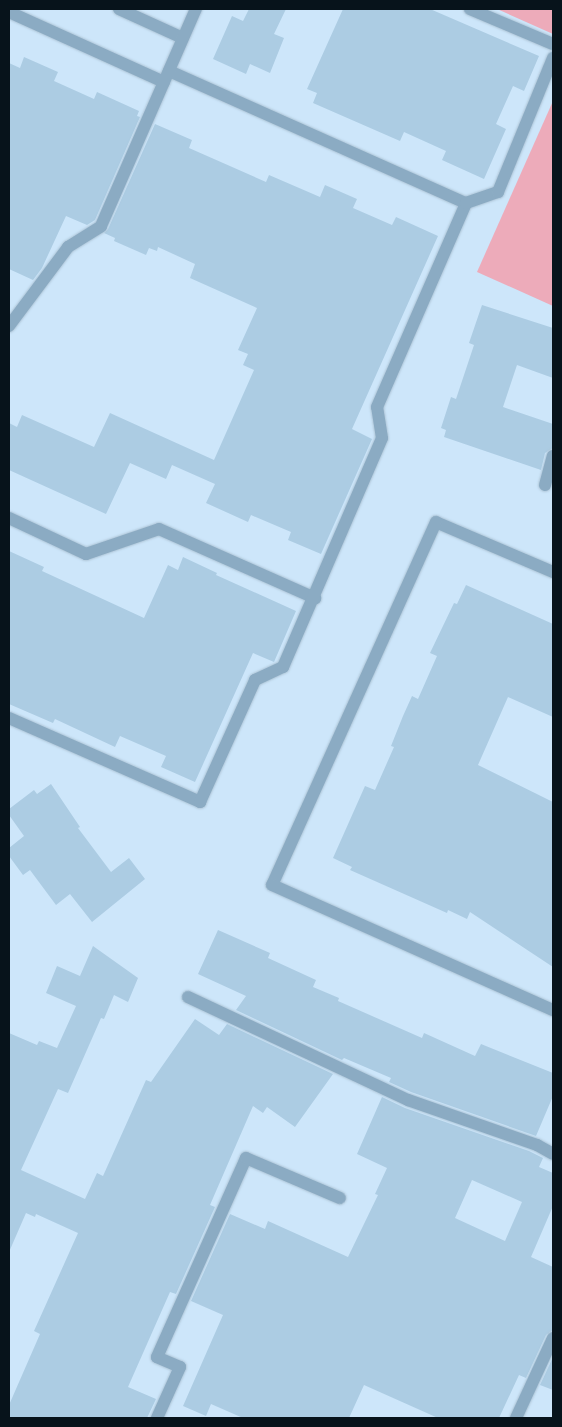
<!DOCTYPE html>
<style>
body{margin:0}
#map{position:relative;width:562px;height:1427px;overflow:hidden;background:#cde6fa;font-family:"Golos Text",sans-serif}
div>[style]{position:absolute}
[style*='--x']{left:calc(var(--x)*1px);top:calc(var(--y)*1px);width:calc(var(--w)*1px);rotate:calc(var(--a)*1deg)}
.green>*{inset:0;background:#edabba}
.building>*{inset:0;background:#accce3}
.roads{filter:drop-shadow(0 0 1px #adc4d6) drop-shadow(0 0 1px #adc4d6)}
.lane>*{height:12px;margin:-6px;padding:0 6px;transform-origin:6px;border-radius:6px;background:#8babc3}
span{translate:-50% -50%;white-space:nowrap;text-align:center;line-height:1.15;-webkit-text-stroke:4.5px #fff;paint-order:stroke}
.frame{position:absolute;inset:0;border:10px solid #07131b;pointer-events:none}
</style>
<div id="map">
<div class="green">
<i style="clip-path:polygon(497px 9px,553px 9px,553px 34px)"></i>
<i style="clip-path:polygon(553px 101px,553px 306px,477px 272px)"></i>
</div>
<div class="building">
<i style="clip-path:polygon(249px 9px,286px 9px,274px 34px,284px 38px,270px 73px,250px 64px,246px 74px,213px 59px,232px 16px,243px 21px)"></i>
<i style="clip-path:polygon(343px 9px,430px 9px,539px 56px,524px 91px,513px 86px,496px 124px,506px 129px,484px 179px,442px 160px,446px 151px,404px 132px,400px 141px,313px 103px,317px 93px,307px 89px)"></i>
<i style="clip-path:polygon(24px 57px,58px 72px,54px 81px,94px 99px,97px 92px,139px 111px,137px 116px,140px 117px,95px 220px,87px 225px,66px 216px,42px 268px,33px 280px,9px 269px,9px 63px,20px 68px)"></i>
<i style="clip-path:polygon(155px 124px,192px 140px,189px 148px,266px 182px,269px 175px,320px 197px,325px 185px,357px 199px,353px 208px,392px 225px,396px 217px,438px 236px,352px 429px,372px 439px,321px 554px,288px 540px,291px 532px,251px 515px,248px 522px,206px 503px,215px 484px,172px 465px,166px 479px,130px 463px,106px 514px,9px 470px,9px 423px,17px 427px,22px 415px,94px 447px,110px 413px,214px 460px,254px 370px,243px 365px,248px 354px,238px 350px,257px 308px,190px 278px,195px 264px,158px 247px,157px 251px,149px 248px,146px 255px,114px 241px,115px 238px,104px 233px,108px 229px)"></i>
<i style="clip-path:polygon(482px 305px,553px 328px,553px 378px,517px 365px,503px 407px,553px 424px,553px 448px,545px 453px,541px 470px,444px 437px,446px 430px,441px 428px,451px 397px,456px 399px,474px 345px,469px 343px)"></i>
<i style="clip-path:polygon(9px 551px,44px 567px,42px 571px,144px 618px,168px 565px,178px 570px,183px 557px,217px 573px,216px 575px,296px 611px,274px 662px,253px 653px,195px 782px,161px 767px,166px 756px,120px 736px,115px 747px,55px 719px,53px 723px,9px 704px)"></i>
<i style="clip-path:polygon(466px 585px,553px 624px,553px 717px,508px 697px,478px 765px,553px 802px,553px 967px,470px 912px,467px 919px,448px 910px,447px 913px,350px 870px,352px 867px,333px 858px,365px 786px,375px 790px,394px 747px,391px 746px,403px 716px,412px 696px,418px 699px,437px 656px,430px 653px,454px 603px,457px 604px)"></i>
<i style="clip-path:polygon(51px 784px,80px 827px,78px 828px,111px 872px,129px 858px,145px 879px,92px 922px,70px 894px,56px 905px,30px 870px,23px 875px,9px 856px,9px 848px,24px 836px,9px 815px,9px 809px,34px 790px,37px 794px)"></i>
<i style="clip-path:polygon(218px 930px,270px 953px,268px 958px,316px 980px,313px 987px,339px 998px,338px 1001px,422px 1038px,424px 1033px,475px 1056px,481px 1044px,553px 1073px,553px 1096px,536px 1136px,411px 1092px,389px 1082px,391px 1078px,344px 1058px,342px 1060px,236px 1010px,246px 996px,198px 974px)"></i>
<i style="clip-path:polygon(93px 946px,138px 978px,128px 1002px,114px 995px,104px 1019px,101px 1018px,68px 1093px,58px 1089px,21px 1170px,85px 1199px,97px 1173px,103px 1176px,146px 1080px,151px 1082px,195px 1019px,219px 1035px,227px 1024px,333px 1074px,295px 1127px,267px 1107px,263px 1113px,253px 1106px,210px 1205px,215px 1207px,176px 1294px,170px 1292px,128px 1387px,156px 1399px,147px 1418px,9px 1418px,9px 1405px,40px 1334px,34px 1331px,78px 1233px,36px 1214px,35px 1217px,26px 1213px,9px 1252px,9px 1033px,37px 1045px,39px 1041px,57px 1048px,76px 1006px,46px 993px,57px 966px,80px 976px)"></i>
<i style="clip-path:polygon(evenodd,382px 1097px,405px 1108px,529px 1151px,543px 1158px,539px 1167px,553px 1173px,553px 1206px,531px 1257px,553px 1267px,553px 1330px,546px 1335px,526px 1378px,519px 1375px,499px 1418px,438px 1418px,364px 1385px,349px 1418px,243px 1418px,211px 1404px,206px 1416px,183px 1406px,223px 1315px,191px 1301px,230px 1214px,265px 1229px,268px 1221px,348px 1257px,378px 1195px,375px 1194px,387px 1168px,357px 1154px,382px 1097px,472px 1180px,522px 1202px,505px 1241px,455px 1218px,472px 1180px)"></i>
<i style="clip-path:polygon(553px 1357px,553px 1390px,540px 1385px)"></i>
</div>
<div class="roads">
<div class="lane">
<i style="--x:119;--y:9;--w:70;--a:24.4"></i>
<i style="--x:470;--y:9;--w:90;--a:22.9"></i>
<i style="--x:9;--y:12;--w:170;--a:24.3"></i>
<i style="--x:169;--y:71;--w:325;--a:24"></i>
<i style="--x:9;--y:326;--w:99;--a:-53.2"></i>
<i style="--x:68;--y:247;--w:39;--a:-32"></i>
<i style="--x:101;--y:226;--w:237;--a:-66.4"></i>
<i style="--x:545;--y:485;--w:30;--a:-75"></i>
<i style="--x:9;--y:518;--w:85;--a:25.1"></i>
<i style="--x:86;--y:554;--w:77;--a:-18.9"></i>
<i style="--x:159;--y:529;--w:171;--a:23.9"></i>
<i style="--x:553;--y:572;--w:127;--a:-156.9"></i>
<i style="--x:436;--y:522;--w:398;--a:114.3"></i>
<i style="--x:272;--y:885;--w:308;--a:24"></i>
<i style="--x:9;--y:718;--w:209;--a:23.7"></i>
<i style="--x:200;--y:802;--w:134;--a:-65.7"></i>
<i style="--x:255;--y:680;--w:31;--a:-25"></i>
<i style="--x:283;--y:667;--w:249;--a:-66.6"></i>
<i style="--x:382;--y:438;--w:31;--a:-99"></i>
<i style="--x:377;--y:407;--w:223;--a:-66.4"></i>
<i style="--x:466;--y:203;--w:34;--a:-19"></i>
<i style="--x:498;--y:192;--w:145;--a:-67.7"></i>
<i style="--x:188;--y:997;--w:243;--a:25.1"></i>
<i style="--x:408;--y:1100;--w:137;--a:19.2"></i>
<i style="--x:537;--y:1145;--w:18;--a:29"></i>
<i style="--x:157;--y:1418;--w:56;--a:-65.7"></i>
<i style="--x:180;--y:1367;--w:25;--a:-157"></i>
<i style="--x:157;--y:1357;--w:218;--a:-65.9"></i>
<i style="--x:246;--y:1158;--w:102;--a:23.1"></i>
<i style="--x:516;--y:1418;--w:88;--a:-65.2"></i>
</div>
</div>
<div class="frame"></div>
</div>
